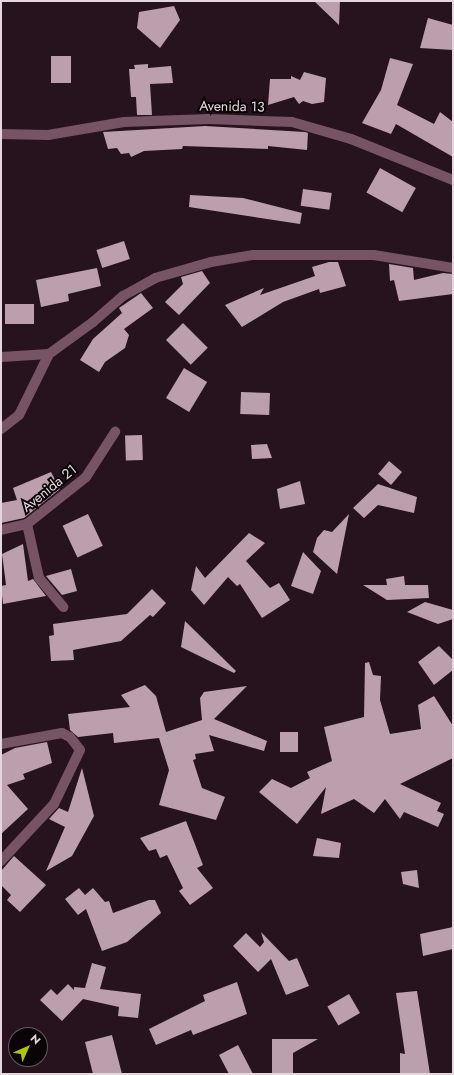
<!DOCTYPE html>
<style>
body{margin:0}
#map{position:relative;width:454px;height:1075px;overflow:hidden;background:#27131e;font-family:Jost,sans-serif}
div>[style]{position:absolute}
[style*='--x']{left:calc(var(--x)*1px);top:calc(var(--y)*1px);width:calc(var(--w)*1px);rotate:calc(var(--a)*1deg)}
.building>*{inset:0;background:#bb9fad;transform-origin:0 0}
.minor>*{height:10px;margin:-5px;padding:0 5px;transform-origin:5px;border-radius:5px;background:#765365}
span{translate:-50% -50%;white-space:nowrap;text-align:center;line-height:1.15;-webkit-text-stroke:4px #0b0407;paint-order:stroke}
.street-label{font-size:14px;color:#e5d6dd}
.frame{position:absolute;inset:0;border:2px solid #e5d6dd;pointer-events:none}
.north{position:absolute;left:8px;top:1027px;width:40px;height:40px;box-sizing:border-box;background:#0b0407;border:1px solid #62585d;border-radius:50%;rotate:45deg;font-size:11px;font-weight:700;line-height:16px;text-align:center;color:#e5d6dd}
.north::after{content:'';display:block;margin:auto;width:14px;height:18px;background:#afc505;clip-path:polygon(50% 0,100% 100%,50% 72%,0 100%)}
</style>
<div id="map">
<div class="building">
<i style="clip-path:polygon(314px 1px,340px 1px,339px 25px)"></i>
<i style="clip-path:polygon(174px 6px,180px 20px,160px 48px,137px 28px,139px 12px)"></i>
<i style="clip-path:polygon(428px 18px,453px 25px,453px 50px,420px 48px)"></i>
<i style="left:51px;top:56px;width:20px;height:27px"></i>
<i style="clip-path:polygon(390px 58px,413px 64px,397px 105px,434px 124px,440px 112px,453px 122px,453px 157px,396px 124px,391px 134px,362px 123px,381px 90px)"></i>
<i style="clip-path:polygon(148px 64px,148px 68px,171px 66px,173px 83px,150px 84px,152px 115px,137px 115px,136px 97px,131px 97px,129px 69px,135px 69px,134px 65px)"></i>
<i style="clip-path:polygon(304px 72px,326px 78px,324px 102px,312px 104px,303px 101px,299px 104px,294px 97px,268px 105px,270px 79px,291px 79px,291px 76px,300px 80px)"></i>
<i style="clip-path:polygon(205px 126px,305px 132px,308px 133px,307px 150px,268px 146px,268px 149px,183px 146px,182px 149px,144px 151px,131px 157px,129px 153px,121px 154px,117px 148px,108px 149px,103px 132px)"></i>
<i style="left:380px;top:168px;width:41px;height:28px;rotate:29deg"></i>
<i style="left:303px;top:189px;width:29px;height:17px;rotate:8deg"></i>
<i style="clip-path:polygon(190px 195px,243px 198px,302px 213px,300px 224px,189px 207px)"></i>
<i style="left:124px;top:241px;width:19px;height:29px;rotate:72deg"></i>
<i style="clip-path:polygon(329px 262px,338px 262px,346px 286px,320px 293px,319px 289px,283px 302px,242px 327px,225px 305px,264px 288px,260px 295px,315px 276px,312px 267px)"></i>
<i style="clip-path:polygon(389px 264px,413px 268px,414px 280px,443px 273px,453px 274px,453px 294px,399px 301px,394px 280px,390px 281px)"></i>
<i style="clip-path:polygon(97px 268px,101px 286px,68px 294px,69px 301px,41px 307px,36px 280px)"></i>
<i style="clip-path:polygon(202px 271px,210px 283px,179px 315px,165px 302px,183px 284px,181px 277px)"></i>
<i style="clip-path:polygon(141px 293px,153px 308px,124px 329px,129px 335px,125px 348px,105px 362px,99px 372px,80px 360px,93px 339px,122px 313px,119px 308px)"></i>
<i style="left:34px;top:304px;width:20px;height:29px;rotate:90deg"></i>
<i style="left:183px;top:323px;width:35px;height:24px;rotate:45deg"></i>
<i style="left:184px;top:368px;width:27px;height:35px;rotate:31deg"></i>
<i style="left:241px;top:392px;width:29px;height:22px;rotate:2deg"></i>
<i style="left:142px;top:435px;width:25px;height:17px;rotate:88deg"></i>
<i style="clip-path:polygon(267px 444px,272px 458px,252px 459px,251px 445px)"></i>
<i style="left:389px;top:461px;width:17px;height:17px;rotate:40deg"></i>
<i style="clip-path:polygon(51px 472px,60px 489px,24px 518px,1px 523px,1px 503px,17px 500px,13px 488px)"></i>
<i style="clip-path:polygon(300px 481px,305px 504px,280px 509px,277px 489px)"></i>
<i style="clip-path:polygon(378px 484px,417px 497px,414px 513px,378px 505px,364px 518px,353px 508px)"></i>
<i style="left:88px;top:514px;width:35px;height:28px;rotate:65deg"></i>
<i style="clip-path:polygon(349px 514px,337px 574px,313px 552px,317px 538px,324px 530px,332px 532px)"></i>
<i style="clip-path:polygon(249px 533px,265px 543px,246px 561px,270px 588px,279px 583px,290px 600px,262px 618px,240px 584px,237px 586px,228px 577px,204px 605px,191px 590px,196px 566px,205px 578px)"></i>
<i style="clip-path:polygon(23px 544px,28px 581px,33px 579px,46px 596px,3px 604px,1px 586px,6px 585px,2px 554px)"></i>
<i style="clip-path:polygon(303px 552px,321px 571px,313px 594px,291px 586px)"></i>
<i style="clip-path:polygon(71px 569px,77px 591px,62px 595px,46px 576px)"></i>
<i style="clip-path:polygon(404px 576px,405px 585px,428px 585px,429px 598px,387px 600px,363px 585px,387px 585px,386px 579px)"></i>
<i style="clip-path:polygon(152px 589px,166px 603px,153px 617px,150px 615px,121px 641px,73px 650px,74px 660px,51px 661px,49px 636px,54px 635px,53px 624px,127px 614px)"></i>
<i style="clip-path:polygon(425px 602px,453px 610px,453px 619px,438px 624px,407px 612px)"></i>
<i style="clip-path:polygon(185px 621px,236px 671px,234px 673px,181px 647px)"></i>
<i style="clip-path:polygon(439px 646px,453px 660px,453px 670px,434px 685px,418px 662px)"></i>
<i style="clip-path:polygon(369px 662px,373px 675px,381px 676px,380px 700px,390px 734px,421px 729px,418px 705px,434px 696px,453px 726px,453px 758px,400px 784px,441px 803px,437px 811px,444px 814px,438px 827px,404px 812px,400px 819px,385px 799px,374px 813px,354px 799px,321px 814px,326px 787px,297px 824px,259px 792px,272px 779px,291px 788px,310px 778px,307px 772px,332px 761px,324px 727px,364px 717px,365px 663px)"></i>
<i style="clip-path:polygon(145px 685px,156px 696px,166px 732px,202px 720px,200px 698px,204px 692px,247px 686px,214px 719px,267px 741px,264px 751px,209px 735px,214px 751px,195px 754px,196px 759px,193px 760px,202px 788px,225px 797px,216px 820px,159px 805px,169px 770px,159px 738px,114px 743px,113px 733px,78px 737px,70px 730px,68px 714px,130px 707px,121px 695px)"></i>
<i style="left:280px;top:732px;width:18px;height:20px"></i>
<i style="clip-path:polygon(47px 742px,52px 763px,23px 774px,25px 779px,7px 785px,28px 809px,1px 834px,1px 755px,15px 748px)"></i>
<i style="clip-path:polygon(82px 768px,94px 816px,72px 856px,46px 871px,65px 827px,49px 819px,59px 808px,68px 812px)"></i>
<i style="clip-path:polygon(186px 821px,203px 865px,197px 868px,213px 888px,190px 905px,179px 891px,183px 888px,167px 855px,160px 858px,156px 849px,149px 851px,140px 838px)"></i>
<i style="clip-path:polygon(317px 838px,341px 843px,339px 858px,313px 856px)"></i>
<i style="clip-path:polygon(14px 856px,46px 885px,20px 912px,7px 900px,11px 895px,1px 885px,1px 871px)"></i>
<i style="clip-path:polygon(417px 870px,419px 888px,403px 884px,401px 872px)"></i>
<i style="clip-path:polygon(79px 888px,85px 895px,93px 888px,105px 902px,109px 901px,113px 913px,149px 900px,155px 900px,161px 913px,127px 942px,102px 951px,86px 909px,78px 915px,65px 899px)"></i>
<i style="clip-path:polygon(453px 927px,453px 949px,423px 956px,420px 934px)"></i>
<i style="clip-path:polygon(261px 932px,289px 961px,297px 958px,309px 986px,286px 995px,271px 959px,258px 972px,233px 946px,246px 933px,260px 947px,264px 942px)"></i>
<i style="clip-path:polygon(92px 963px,106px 967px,100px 989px,141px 994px,138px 1018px,118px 1016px,119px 1007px,83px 999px,62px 1021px,40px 1000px,51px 989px,57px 995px,68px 984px,74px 990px,74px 987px,85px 988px)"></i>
<i style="clip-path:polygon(237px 982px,247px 1014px,193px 1035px,191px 1030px,156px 1045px,149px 1029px,205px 1001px,203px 995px)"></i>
<i style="clip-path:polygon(417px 991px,430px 1074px,400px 1074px,400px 1053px,405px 1054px,396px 993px)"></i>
<i style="left:349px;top:994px;width:22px;height:25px;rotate:60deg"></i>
<i style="clip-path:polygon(112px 1035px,122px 1074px,93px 1074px,85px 1042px)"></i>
<i style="clip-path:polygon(272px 1039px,318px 1039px,293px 1053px,293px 1074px,272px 1074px)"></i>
<i style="clip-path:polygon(238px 1045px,253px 1074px,229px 1074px,219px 1055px)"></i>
</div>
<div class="minor">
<i style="--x:1;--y:134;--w:47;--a:1.2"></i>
<i style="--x:48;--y:135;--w:77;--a:-9.7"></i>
<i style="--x:124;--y:122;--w:85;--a:-2"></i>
<i style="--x:209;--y:119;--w:83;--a:2.1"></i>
<i style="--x:292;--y:122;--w:61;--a:16.1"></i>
<i style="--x:351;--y:139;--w:110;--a:21.9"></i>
<i style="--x:1;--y:357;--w:48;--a:-3.6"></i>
<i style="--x:1;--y:429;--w:23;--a:-38"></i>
<i style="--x:19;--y:415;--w:68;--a:-63.8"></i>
<i style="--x:49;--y:354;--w:54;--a:-36"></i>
<i style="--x:93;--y:322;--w:40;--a:-41"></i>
<i style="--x:123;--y:296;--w:37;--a:-29"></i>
<i style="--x:155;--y:278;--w:58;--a:-15.9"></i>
<i style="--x:211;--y:262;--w:43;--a:-9.5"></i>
<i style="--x:253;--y:255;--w:121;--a:0"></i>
<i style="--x:374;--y:255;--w:80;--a:9.3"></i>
<i style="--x:27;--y:524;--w:55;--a:77.5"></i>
<i style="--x:39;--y:578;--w:38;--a:50"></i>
<i style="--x:1;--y:530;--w:27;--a:-13"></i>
<i style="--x:27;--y:524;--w:75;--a:-38.5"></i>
<i style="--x:86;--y:477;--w:54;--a:-57.2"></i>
<i style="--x:1;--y:744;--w:62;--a:-10.2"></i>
<i style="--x:62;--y:733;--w:9;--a:27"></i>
<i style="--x:70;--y:737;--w:16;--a:52"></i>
<i style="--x:80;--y:750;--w:60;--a:115.7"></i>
<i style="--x:54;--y:804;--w:78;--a:132.9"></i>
</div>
<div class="street-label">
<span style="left:232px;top:106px;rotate:1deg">Avenida 13</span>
<span style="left:49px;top:488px;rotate:-39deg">Avenida 21</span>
</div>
<div class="frame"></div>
<div class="north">N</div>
</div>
